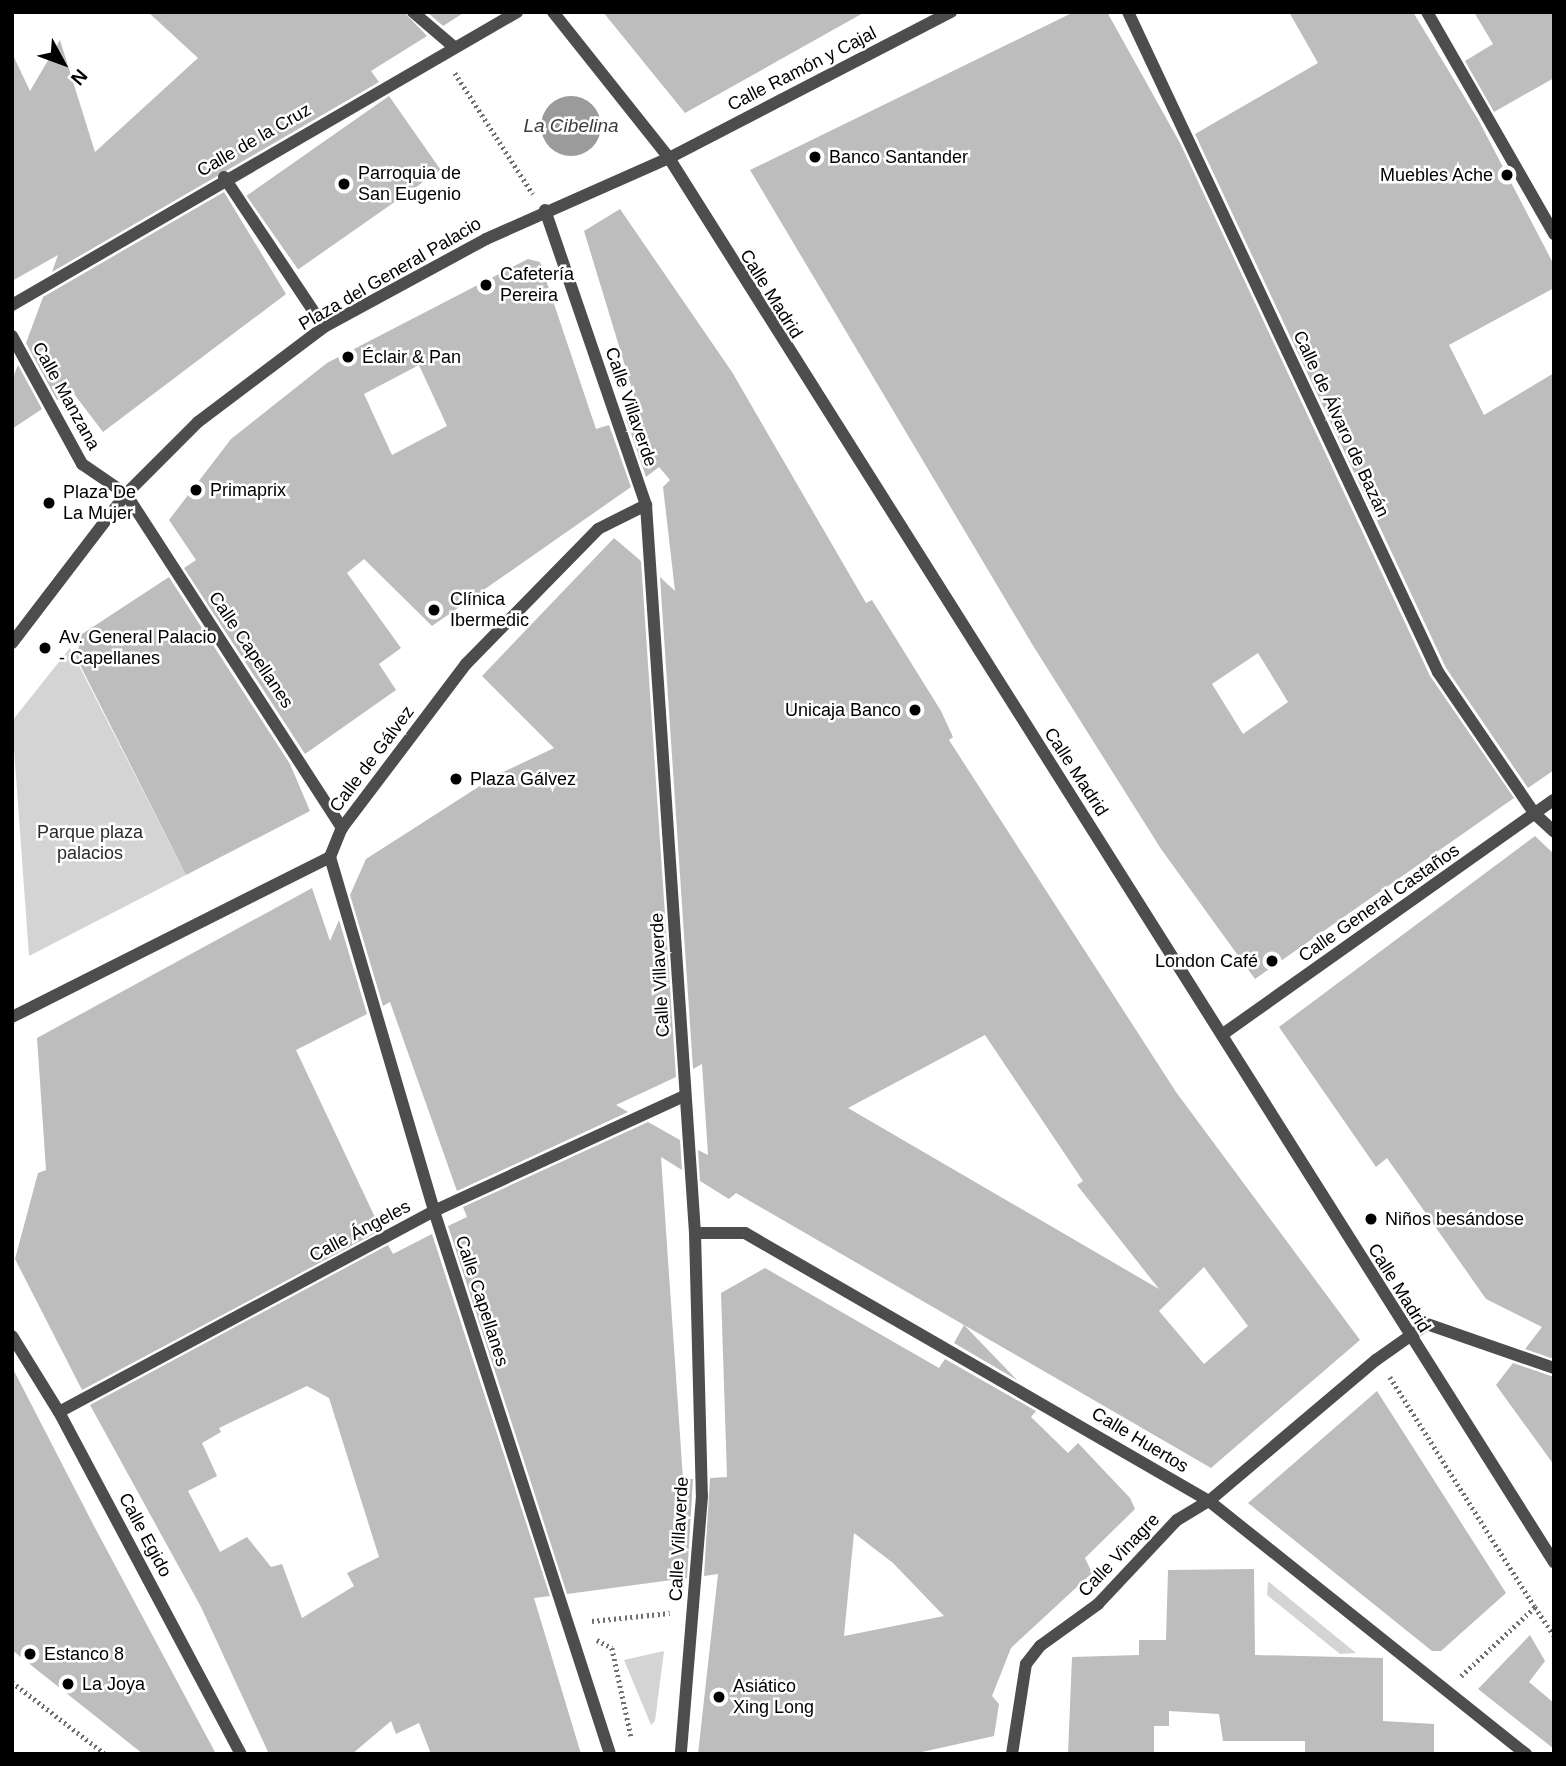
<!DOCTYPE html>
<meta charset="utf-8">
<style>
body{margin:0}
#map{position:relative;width:1566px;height:1766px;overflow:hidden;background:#fff;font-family:Helvetica,sans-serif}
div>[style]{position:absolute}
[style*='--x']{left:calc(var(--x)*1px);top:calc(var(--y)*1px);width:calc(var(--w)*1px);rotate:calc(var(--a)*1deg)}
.green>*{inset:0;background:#d4d4d4}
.water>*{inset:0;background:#9b9b9b}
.round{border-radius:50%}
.building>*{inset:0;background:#bdbdbd;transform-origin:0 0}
.path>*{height:4.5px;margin-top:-2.25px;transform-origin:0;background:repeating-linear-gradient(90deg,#6f6f6f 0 2px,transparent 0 5.5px)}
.minor>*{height:12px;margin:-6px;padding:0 6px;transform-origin:6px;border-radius:6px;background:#4d4d4d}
.dots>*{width:19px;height:19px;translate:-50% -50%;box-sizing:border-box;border:4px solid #fff;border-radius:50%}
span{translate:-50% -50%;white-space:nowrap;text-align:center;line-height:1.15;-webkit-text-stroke:5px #fff;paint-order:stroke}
.street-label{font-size:18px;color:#000}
.poi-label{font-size:18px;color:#000}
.left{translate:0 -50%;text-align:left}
.right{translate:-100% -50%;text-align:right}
.park-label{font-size:18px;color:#2b2b2b}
.water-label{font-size:19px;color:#3c3c3c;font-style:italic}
.frame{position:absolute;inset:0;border:14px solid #000;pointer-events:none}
.north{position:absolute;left:28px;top:28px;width:70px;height:70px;-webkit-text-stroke:5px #fff;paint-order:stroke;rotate:131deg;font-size:19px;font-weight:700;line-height:28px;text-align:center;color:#000}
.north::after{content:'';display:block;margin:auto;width:24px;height:32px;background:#000;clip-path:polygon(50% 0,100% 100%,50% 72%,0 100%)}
</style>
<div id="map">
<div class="green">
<i style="clip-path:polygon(70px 648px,186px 875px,29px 956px,12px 721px)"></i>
<i style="clip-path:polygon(1268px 1582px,1269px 1582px,1356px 1653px,1340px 1654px,1267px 1595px)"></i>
<i style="clip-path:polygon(664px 1651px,655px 1721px,651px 1725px,624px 1660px)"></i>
</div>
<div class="water">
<i class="round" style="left:541px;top:96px;width:60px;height:60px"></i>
</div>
<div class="building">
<i style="clip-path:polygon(148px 12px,404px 12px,427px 36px,371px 71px,379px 82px,52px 272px,58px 255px,12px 281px,12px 53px,30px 91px,60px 40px,95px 152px,198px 58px)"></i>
<i style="clip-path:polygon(427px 12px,465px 12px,443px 26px)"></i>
<i style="clip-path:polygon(603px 12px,865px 12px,685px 113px)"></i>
<i style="clip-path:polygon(evenodd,1074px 12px,1107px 12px,1180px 143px,1430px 676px,1514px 798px,1255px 979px,1161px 849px,1032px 644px,750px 170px,1074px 12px,1258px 653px,1288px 702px,1243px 734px,1212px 684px,1258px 653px)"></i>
<i style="clip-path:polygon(1289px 12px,1413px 12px,1479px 121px,1554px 265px,1554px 288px,1449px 345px,1484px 415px,1554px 373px,1554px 770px,1528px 788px,1446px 668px,1195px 134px,1318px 63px)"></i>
<i style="clip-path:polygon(1474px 12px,1554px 12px,1554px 78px,1494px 112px,1465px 61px,1493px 44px)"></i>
<i style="left:389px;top:96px;width:90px;height:174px;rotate:55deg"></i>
<i style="clip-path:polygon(224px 192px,286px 294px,103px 432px,71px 390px,57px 400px,26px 343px,43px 297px)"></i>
<i style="clip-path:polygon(evenodd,620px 209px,732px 372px,866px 603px,872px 600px,941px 711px,953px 737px,949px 740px,1176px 1092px,1360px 1340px,1211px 1468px,964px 1325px,1017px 1380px,954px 1343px,964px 1325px,736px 1193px,729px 1199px,700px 1181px,698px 1150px,708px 1155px,702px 1064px,693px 1069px,660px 577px,675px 591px,663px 487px,670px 480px,659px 467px,646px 477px,626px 419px,640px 415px,584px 231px,620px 209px,985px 1035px,1083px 1181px,1077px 1185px,1159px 1289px,848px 1108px,985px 1035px,620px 209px,1204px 1267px,1248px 1326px,1204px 1364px,1159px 1311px,1204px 1267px)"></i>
<i style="clip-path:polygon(evenodd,528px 259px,540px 262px,596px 429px,609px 425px,631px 487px,432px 626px,364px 559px,347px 573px,401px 648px,379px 664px,396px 690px,305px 754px,184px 568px,196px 560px,169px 520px,231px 439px,327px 363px,528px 259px,419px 365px,447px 426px,392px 455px,364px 394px,419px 365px)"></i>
<i style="clip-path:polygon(18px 365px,42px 409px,12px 429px,12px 380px)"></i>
<i style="clip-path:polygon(614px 538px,641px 561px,676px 1077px,616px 1105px,628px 1112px,457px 1191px,390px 1002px,383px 1006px,350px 895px,366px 859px,497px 775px,554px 748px,482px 676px)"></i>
<i style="clip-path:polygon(169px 577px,290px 764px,310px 811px,186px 875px,76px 657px,82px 634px)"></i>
<i style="clip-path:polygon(1535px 836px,1554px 854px,1554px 1359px,1525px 1349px,1542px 1327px,1486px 1299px,1387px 1158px,1376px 1167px,1279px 1027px)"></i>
<i style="clip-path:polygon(312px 888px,330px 941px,339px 920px,367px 1014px,296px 1050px,381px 1230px,82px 1390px,15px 1259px,38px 1173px,46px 1170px,37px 1038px)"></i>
<i style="clip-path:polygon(648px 1122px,680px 1140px,682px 1170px,661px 1157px,683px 1479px,693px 1479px,687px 1578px,567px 1594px,448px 1226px,467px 1217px,463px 1207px)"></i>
<i style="clip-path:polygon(evenodd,432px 1234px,550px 1596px,534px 1598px,581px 1754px,431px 1754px,419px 1723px,396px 1734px,391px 1721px,352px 1754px,269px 1754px,201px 1607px,90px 1405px,388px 1245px,393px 1254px,432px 1234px,307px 1386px,329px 1398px,379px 1557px,347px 1573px,354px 1586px,302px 1618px,282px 1564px,271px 1567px,247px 1537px,220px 1552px,188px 1491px,217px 1476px,202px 1443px,221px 1432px,219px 1428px,307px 1386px)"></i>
<i style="clip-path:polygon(evenodd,765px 1268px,939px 1368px,945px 1359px,1036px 1411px,1031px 1417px,1068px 1453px,1078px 1443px,1130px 1498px,1135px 1509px,1085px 1558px,1092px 1573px,1011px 1648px,992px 1696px,999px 1704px,994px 1736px,913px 1754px,698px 1754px,718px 1574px,704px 1576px,710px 1478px,727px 1477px,721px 1293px,765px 1268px,854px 1533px,893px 1563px,944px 1616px,844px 1636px,854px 1533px)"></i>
<i style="clip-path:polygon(1513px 1363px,1554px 1377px,1554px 1465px,1496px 1385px)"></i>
<i style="clip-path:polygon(12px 1367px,94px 1526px,216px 1754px,143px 1754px,12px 1650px)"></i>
<i style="clip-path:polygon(1377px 1391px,1506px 1593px,1441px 1651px,1432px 1651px,1248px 1503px)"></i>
<i style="clip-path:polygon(1254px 1569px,1255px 1655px,1383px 1658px,1383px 1721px,1434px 1724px,1434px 1754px,1305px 1754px,1305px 1741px,1223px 1741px,1219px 1714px,1169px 1711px,1169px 1726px,1154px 1726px,1154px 1754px,1068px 1754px,1072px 1657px,1139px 1655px,1139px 1640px,1166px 1640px,1168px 1570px)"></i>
<i style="clip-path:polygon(1530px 1635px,1545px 1661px,1529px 1682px,1554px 1703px,1554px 1749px,1478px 1689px)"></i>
</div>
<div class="path">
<i style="--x:455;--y:73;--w:144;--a:57.2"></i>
<i style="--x:1390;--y:1377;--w:272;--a:57.8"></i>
<i style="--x:592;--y:1621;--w:78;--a:-5.9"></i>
<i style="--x:597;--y:1640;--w:17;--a:28"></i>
<i style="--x:612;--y:1648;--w:90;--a:77.8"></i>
<i style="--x:1461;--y:1676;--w:101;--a:-43"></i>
<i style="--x:1535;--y:1607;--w:34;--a:56"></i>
<i style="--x:12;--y:1682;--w:118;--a:37.7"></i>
</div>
<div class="minor">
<i style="--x:413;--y:12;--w:54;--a:40.5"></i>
<i style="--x:553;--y:12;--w:186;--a:51.5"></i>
<i style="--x:669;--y:158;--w:1660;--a:57.78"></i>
<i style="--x:1128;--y:12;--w:729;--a:64.84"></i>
<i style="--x:1438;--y:672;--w:172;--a:55.7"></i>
<i style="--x:1535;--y:814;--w:26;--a:43"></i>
<i style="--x:1427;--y:12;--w:256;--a:60.2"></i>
<i style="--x:224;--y:177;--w:180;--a:56.3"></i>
<i style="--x:545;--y:210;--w:312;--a:71.1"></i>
<i style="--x:646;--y:505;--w:730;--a:86.15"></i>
<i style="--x:695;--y:1233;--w:263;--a:88.5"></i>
<i style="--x:702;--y:1496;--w:259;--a:94.7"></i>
<i style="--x:12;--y:305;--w:584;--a:-30.12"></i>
<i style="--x:12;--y:336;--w:146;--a:61.3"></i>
<i style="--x:82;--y:464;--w:53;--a:34.3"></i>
<i style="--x:126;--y:494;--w:398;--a:57.1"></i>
<i style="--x:12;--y:643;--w:188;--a:-52.6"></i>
<i style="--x:126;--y:494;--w:102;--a:-45"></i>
<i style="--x:198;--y:422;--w:158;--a:-37"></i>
<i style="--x:324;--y:327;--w:184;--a:-28.5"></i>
<i style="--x:486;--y:239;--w:200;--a:-23.9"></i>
<i style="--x:669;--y:158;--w:318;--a:-27.4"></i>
<i style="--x:330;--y:857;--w:369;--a:73.6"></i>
<i style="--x:434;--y:1211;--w:571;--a:72.04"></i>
<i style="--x:12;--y:1017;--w:356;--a:-26.7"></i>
<i style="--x:330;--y:857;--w:31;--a:-68"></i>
<i style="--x:342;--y:828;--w:206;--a:-52.9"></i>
<i style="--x:466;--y:664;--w:189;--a:-45.6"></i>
<i style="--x:598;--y:529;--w:54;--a:-26.6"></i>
<i style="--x:1223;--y:1034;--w:405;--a:-35.3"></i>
<i style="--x:695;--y:1233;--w:50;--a:0"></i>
<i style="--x:745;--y:1233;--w:536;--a:30.01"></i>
<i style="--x:1209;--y:1501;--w:406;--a:38.6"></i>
<i style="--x:12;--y:1336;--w:89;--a:58.3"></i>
<i style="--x:59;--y:1412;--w:387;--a:62"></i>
<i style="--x:59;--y:1412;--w:425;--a:-28.2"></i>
<i style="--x:434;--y:1211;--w:275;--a:-24.7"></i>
<i style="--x:1012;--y:1754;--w:91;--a:-81.2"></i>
<i style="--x:1026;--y:1664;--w:23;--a:-52"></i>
<i style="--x:1040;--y:1646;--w:72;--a:-35.9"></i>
<i style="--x:1098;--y:1604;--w:115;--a:-46.8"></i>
<i style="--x:1177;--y:1520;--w:37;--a:-31"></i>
<i style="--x:1209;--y:1501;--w:219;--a:-40.2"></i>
<i style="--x:1376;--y:1360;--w:62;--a:-35.2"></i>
<i style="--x:1427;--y:1324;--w:134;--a:19.1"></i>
</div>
<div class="dots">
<i style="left:815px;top:157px;background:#000"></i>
<i style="left:1507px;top:175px;background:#000"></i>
<i style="left:344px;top:184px;background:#000"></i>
<i style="left:486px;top:285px;background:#000"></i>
<i style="left:348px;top:357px;background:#000"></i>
<i style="left:196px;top:490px;background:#000"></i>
<i style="left:49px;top:503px;background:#000"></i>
<i style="left:434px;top:610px;background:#000"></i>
<i style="left:45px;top:648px;background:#000"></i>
<i style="left:915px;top:710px;background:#000"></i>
<i style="left:456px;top:779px;background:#000"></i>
<i style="left:1272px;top:961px;background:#000"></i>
<i style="left:1371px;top:1219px;background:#000"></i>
<i style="left:30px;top:1654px;background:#000"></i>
<i style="left:68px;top:1684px;background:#000"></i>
<i style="left:719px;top:1697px;background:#000"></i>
</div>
<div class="street-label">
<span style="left:802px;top:69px;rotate:-27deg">Calle Ramón y Cajal</span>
<span style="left:254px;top:140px;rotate:-30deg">Calle de la Cruz</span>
<span style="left:390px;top:274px;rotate:-30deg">Plaza del General Palacio</span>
<span style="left:771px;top:294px;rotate:58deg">Calle Madrid</span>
<span style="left:66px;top:396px;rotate:61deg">Calle Manzana</span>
<span style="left:631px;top:407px;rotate:71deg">Calle Villaverde</span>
<span style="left:1341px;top:424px;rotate:65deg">Calle de Álvaro de Bazán</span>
<span style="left:251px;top:650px;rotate:56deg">Calle Capellanes</span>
<span style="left:372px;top:759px;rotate:-53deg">Calle de Gálvez</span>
<span style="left:1076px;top:772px;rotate:57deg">Calle Madrid</span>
<span style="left:1379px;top:903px;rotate:-35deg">Calle General Castaños</span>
<span style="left:660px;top:975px;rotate:-93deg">Calle Villaverde</span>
<span style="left:360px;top:1231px;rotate:-28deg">Calle Ángeles</span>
<span style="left:1399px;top:1288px;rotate:58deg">Calle Madrid</span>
<span style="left:482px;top:1301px;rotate:72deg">Calle Capellanes</span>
<span style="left:1140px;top:1440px;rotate:31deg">Calle Huertos</span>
<span style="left:145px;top:1535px;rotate:62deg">Calle Egido</span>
<span style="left:679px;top:1539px;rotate:-87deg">Calle Villaverde</span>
<span style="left:1119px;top:1555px;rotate:-46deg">Calle Vinagre</span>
</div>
<div class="poi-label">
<span class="left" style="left:829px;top:157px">Banco Santander</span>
<span class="left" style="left:358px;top:184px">Parroquia de<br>San Eugenio</span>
<span class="right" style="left:1493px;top:175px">Muebles Ache</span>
<span class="left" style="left:500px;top:285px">Cafetería<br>Pereira</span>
<span class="left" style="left:362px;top:357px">Éclair &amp; Pan</span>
<span class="left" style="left:210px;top:490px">Primaprix</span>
<span class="left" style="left:63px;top:503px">Plaza De<br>La Mujer</span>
<span class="left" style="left:450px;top:610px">Clínica<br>Ibermedic</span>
<span class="left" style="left:59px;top:648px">Av. General Palacio<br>- Capellanes</span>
<span class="right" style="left:901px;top:710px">Unicaja Banco</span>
<span class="left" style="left:470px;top:779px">Plaza Gálvez</span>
<span class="right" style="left:1258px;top:961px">London Café</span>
<span class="left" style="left:1385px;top:1219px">Niños besándose</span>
<span class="left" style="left:44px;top:1654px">Estanco 8</span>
<span class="left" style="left:82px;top:1684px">La Joya</span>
<span class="left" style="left:733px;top:1697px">Asiático<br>Xing Long</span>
</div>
<div class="park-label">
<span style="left:90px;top:843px">Parque plaza<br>palacios</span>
</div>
<div class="water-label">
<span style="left:571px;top:126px">La Cibelina</span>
</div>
<div class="frame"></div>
<div class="north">N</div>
</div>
